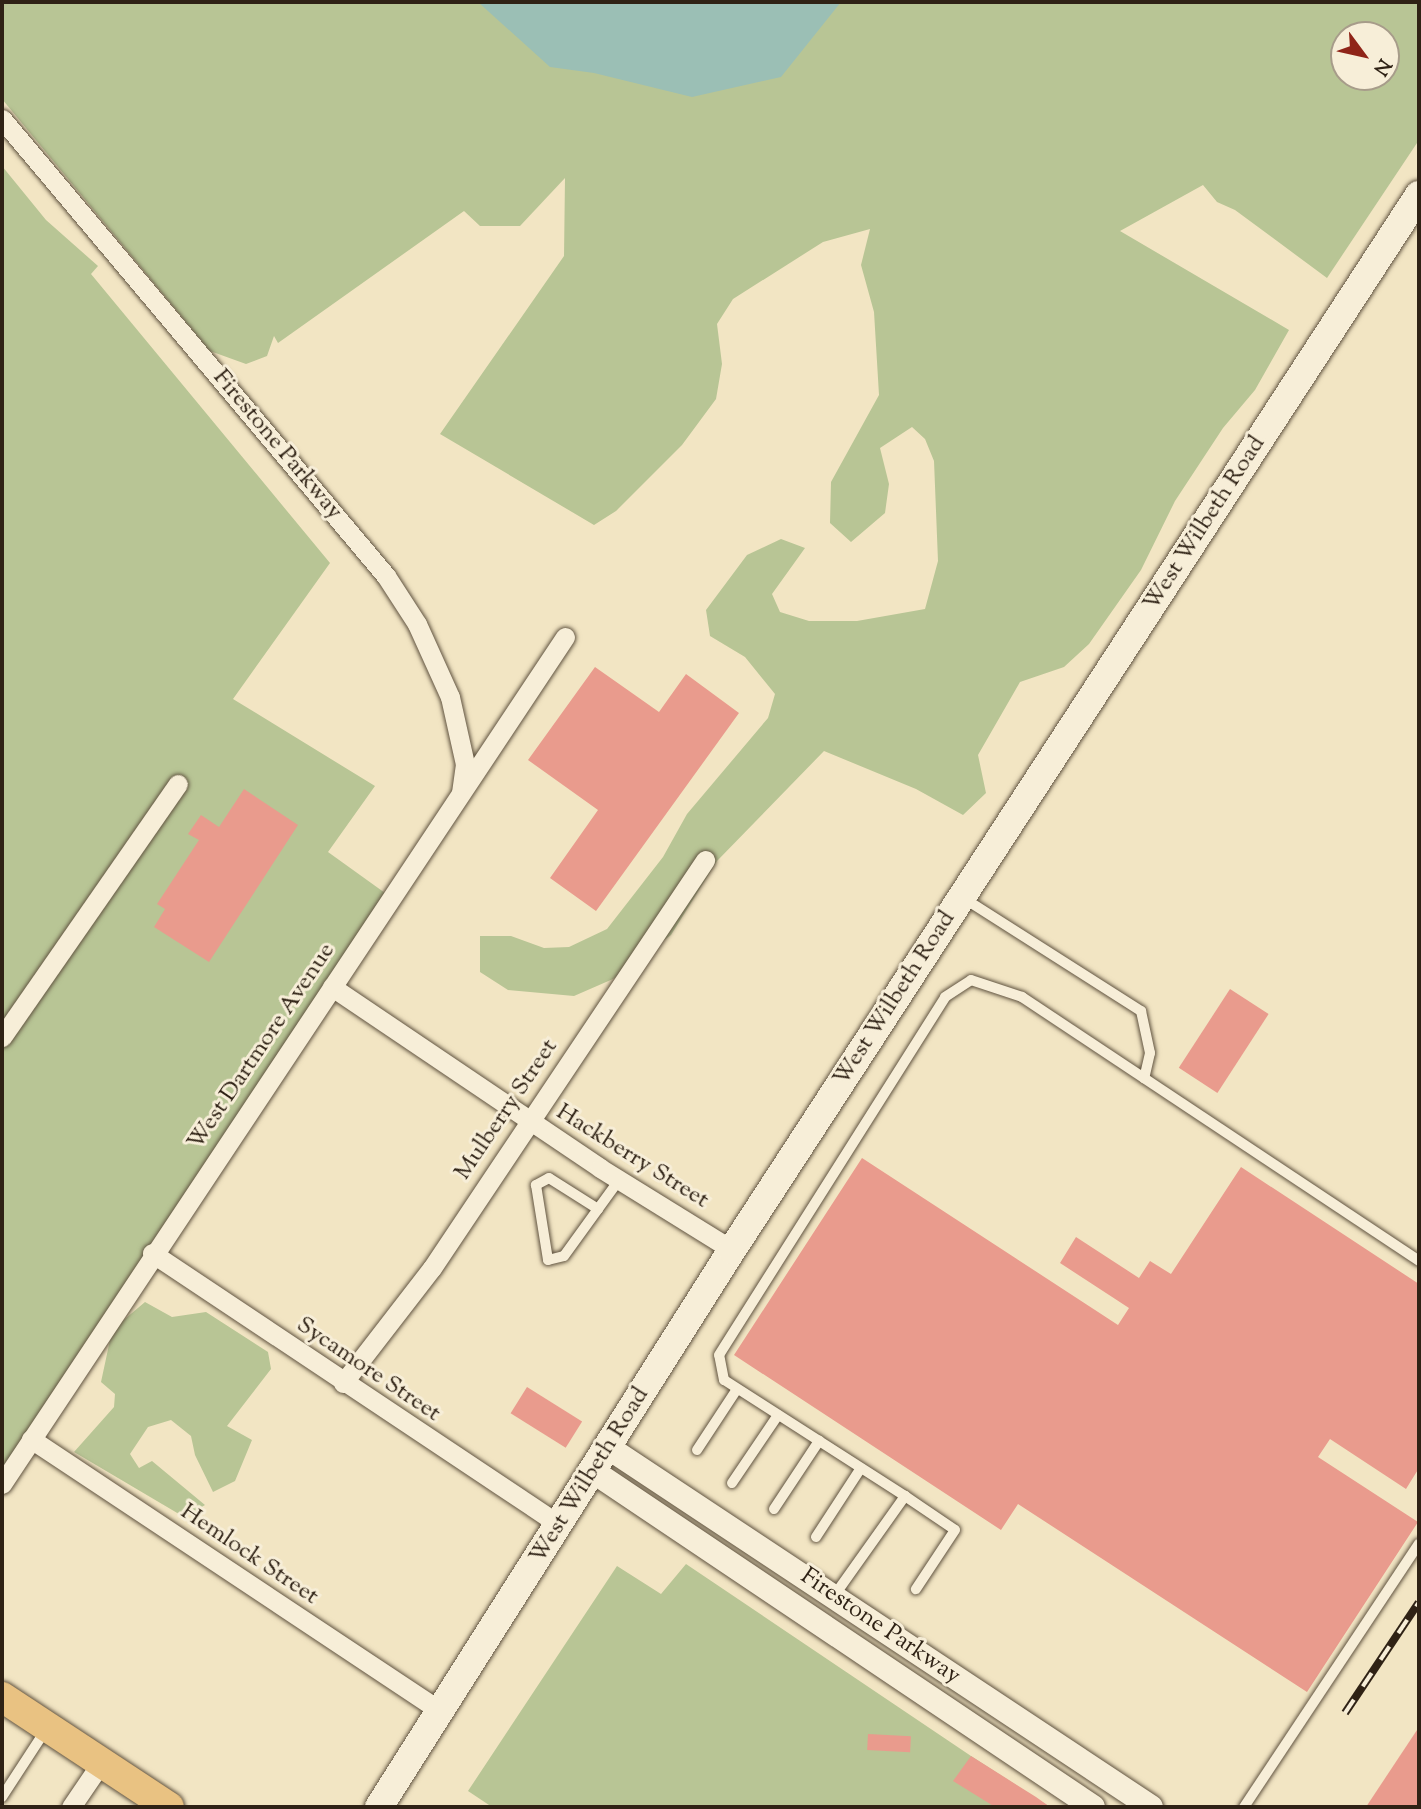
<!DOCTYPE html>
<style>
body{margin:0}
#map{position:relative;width:1421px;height:1809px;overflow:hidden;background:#f2e5c3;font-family:"Sorts Mill Goudy",serif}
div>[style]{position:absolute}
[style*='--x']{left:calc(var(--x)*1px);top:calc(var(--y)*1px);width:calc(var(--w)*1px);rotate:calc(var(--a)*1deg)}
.green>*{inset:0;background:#b8c595}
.water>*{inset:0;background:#9bbfb5}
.building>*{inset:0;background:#e99b8d;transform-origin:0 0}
.roads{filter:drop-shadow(0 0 2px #605340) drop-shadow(0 0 2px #605340)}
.service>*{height:10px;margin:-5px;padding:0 5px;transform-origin:5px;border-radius:5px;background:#f7eed8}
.minor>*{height:19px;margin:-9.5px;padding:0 9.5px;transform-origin:9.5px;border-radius:9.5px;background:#f7eed8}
.tertiary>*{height:24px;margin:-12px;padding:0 12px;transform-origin:12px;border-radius:12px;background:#f7eed8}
.secondary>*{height:28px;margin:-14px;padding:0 14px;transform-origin:14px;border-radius:14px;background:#f7eed8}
.primary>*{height:30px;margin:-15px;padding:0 15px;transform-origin:15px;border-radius:15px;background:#e9c282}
.rail>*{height:8px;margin-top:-4px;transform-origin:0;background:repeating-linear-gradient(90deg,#f7eed8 0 16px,#2f2215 0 32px);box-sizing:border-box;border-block:2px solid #2f2215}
span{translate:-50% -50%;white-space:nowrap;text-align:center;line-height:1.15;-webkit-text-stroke:6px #f7eed8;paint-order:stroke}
.street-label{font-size:24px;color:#2f2215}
.frame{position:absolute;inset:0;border:4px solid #2f2215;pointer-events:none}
.north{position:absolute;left:1330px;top:21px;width:70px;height:70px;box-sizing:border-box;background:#f7eed8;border:2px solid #a79c8a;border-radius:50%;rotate:123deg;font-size:19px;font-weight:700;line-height:28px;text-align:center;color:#2f2215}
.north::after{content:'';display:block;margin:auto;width:24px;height:32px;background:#8f2418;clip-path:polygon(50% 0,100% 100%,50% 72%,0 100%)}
</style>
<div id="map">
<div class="green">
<i style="clip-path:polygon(evenodd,2px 2px,1419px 2px,1419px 140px,1327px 278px,1235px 210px,1217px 202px,1203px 185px,1120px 231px,1289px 330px,1255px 390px,1223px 428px,1175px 501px,1141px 570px,1089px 644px,1064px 667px,1020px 682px,978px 755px,986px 793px,963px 815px,916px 789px,824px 751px,717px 861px,671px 935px,613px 979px,574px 996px,508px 990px,480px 972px,480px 936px,511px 936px,544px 948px,569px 947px,607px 929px,663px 857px,687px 814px,768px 718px,775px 694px,745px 657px,710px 636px,706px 610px,747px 555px,781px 539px,805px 548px,772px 594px,780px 612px,809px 621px,857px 621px,925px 609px,938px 561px,934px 461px,925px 439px,912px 427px,880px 448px,889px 484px,885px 513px,851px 542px,830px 523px,831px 482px,879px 395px,874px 312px,861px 265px,870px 229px,823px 242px,733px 299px,717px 324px,722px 364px,716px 399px,682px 445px,616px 511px,594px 525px,440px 434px,564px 256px,565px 178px,520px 226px,480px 226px,464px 211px,278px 343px,274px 336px,267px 356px,246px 364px,210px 351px,2px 99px,2px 2px,1344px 35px,1386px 35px,1386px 77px,1344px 77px,1344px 35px)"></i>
<i style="clip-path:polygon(2px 166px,46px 220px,98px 266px,91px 274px,330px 563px,233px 699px,375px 786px,328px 852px,392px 898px,2px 1470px)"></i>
<i style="clip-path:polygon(145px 1302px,172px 1317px,206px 1312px,268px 1352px,271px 1369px,227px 1426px,252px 1440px,235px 1481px,213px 1492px,195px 1455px,191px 1436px,171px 1420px,148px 1427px,130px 1454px,139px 1468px,152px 1461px,205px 1505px,184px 1517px,74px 1452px,114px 1407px,115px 1394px,101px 1382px,110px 1340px,119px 1324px)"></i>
<i style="clip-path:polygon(686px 1564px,971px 1756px,1050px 1807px,492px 1807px,468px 1791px,617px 1566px,661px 1594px)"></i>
</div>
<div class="water">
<i style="clip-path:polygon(478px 2px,841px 2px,781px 77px,692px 97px,594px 73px,550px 67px)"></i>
</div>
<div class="building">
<i style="clip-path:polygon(595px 667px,659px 712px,686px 674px,739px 713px,596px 911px,550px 878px,598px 810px,528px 760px)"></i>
<i style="clip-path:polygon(244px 789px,298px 825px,209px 962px,154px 927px,165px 909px,157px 904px,199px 840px,188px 834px,201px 815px,219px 827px)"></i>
<i style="left:1230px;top:989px;width:46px;height:94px;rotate:33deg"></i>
<i style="clip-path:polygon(862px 1158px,1118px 1325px,1129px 1308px,1060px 1263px,1076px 1237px,1139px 1278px,1150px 1261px,1171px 1274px,1241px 1167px,1419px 1284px,1419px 1468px,1406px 1489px,1330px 1439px,1318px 1457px,1418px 1522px,1307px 1692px,1018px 1504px,1001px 1530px,734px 1355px)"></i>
<i style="left:527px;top:1387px;width:65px;height:31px;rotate:32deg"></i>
<i style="clip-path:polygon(1419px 1727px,1419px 1807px,1366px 1807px)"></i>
<i style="left:868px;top:1734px;width:43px;height:16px;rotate:3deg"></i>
<i style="clip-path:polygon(971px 1756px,1036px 1797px,1050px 1807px,995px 1807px,953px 1781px)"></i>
</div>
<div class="roads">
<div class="service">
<i style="--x:965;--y:899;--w:209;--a:32.5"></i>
<i style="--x:1141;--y:1011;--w:43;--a:77.9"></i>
<i style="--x:1150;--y:1053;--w:26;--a:103"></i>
<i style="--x:598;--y:1209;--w:58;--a:-147.7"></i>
<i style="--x:549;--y:1178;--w:15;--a:152"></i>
<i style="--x:536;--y:1185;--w:76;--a:80.9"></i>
<i style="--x:548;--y:1260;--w:16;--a:-14"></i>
<i style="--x:564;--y:1256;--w:58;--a:-54.1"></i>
<i style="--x:598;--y:1209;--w:36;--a:-54"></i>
<i style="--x:697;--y:1450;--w:73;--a:-56.7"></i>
<i style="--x:732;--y:1483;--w:82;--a:-55.9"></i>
<i style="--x:905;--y:1496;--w:60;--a:34.2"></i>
<i style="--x:955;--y:1530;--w:71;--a:123.5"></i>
<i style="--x:774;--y:1509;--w:82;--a:-56.5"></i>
<i style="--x:816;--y:1537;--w:82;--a:-56.9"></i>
<i style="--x:834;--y:1596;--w:123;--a:-54.6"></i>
<i style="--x:905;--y:1496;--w:215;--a:-147.3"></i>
<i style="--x:724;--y:1380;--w:25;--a:-101"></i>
<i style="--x:719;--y:1355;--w:423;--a:-57.7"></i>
<i style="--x:945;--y:997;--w:31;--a:-33"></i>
<i style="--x:971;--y:980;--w:54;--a:18.4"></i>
<i style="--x:1022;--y:997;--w:477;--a:33.6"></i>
<i style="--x:2;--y:1797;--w:79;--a:-56.9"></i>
<i style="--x:1244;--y:1807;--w:316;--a:-56.4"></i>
</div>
<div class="minor">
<i style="--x:2;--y:119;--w:597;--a:49.96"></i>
<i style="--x:386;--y:576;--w:57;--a:57.1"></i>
<i style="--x:417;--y:624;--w:80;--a:65.7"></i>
<i style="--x:450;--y:697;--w:69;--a:77.4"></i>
<i style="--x:465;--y:764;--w:28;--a:98"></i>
<i style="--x:332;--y:987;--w:323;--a:34"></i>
<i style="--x:600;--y:1168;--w:155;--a:31.8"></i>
<i style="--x:2;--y:1037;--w:308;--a:-55.2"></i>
<i style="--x:152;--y:1253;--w:489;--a:33.7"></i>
<i style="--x:343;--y:1383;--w:145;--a:-52.3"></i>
<i style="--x:432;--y:1268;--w:491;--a:-56.2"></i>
<i style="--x:31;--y:1439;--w:491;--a:33.6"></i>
<i style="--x:2;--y:1484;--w:1017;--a:-56.39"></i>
<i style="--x:71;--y:1807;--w:53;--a:-55.7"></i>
</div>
<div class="tertiary">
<i style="--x:609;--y:1448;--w:650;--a:33.52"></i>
<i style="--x:594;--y:1472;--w:601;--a:33.88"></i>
</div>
<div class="secondary">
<i style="--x:379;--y:1807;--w:659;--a:-57.64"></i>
<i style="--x:732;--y:1250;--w:1259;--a:-56.93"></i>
</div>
<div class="primary">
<i style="--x:2;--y:1697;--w:200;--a:33.4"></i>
</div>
</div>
<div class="rail">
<i style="--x:1345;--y:1713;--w:133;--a:-56.3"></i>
</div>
<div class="street-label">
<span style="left:277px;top:445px;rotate:50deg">Firestone Parkway</span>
<span style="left:1205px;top:524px;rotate:-57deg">West Wilbeth Road</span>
<span style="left:895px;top:999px;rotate:-57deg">West Wilbeth Road</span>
<span style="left:262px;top:1047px;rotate:-56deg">West Dartmore Avenue</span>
<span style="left:507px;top:1110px;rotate:-56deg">Mulberry Street</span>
<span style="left:632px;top:1157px;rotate:32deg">Hackberry Street</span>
<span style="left:368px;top:1370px;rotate:34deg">Sycamore Street</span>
<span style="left:590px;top:1476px;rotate:-58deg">West Wilbeth Road</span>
<span style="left:249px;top:1555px;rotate:34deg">Hemlock Street</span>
<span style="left:880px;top:1627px;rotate:34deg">Firestone Parkway</span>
</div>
<div class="frame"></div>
<div class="north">N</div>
</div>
